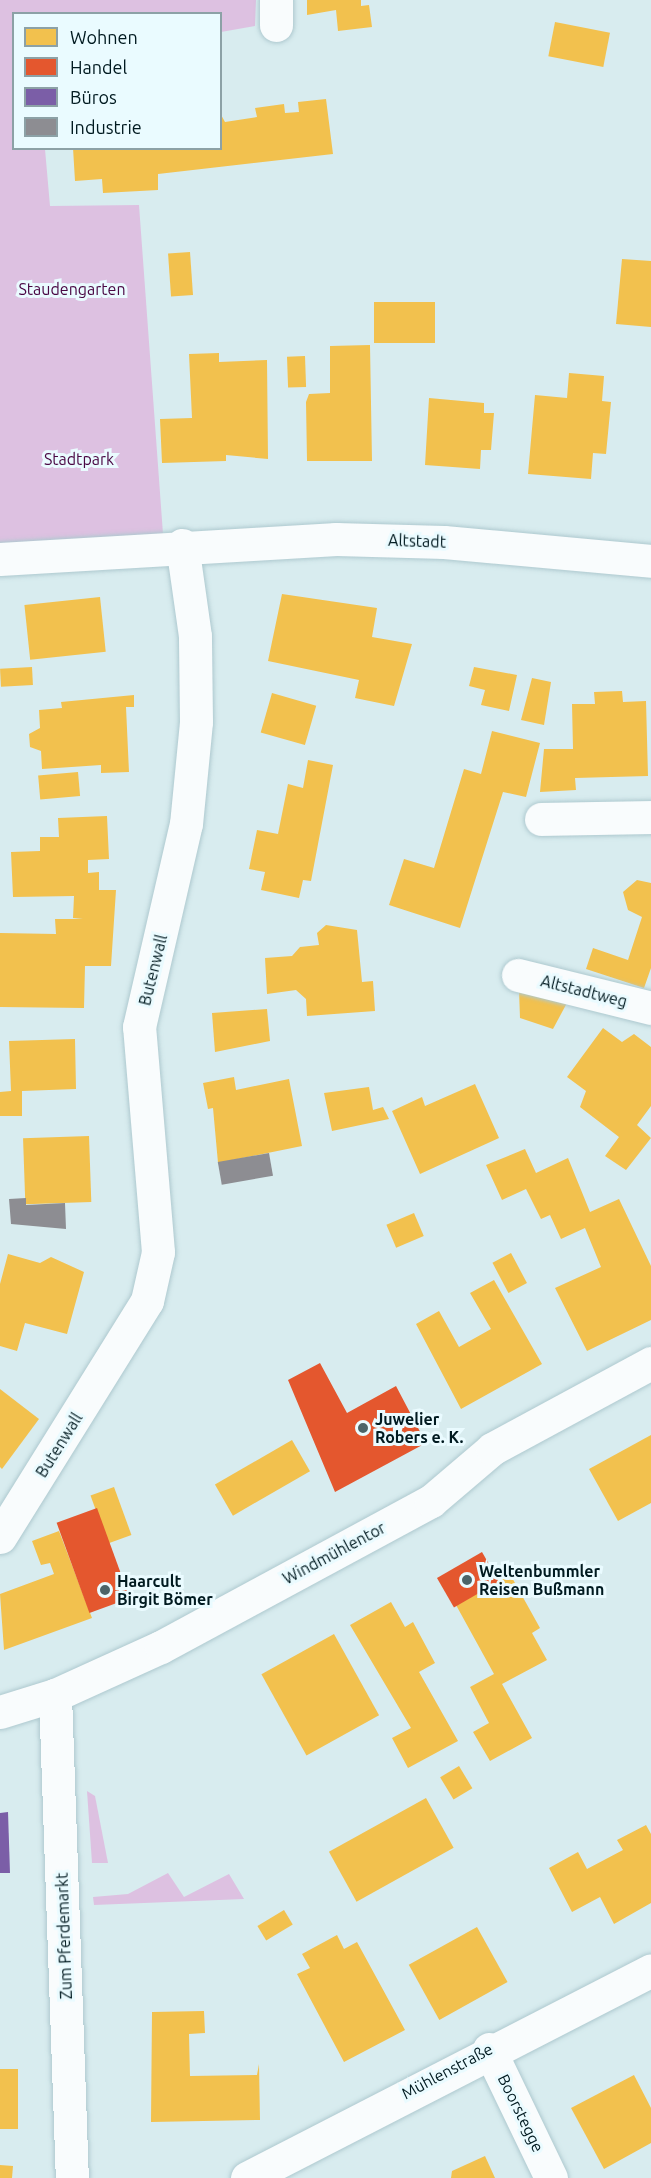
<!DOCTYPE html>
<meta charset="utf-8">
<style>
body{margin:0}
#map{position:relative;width:651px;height:2178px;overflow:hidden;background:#d8ecef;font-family:Ubuntu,sans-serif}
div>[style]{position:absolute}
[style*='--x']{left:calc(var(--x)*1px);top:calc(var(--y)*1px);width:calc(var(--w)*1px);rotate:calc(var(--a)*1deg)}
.green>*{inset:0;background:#ddc1e1}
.homes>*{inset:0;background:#f2c14e;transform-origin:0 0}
.shops>*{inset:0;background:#e4572e;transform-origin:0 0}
.offices>*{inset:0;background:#7b5ea7}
.industry>*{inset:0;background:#8d8d92;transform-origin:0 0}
.roads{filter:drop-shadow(0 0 2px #aec9cf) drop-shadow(0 0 2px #aec9cf)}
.minor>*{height:33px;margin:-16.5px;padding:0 16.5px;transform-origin:16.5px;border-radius:16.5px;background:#f9fcfd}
.dots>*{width:16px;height:16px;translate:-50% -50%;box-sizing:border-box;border:3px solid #eafbff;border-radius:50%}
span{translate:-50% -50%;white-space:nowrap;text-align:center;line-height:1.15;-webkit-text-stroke:6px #eafbff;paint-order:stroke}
.park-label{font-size:16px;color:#490643}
.street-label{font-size:16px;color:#001a20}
.poi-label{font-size:16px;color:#001a20;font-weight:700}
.left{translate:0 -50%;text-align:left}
.legend{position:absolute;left:12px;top:12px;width:210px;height:138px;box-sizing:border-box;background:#eafbff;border:2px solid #8ca1a6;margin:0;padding:8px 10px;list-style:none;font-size:18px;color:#001a20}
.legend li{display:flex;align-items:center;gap:12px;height:30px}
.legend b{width:30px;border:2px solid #8ca1a6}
</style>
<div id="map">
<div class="green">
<i style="clip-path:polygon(0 0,256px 0,255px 26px,221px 32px,220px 14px,14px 14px,14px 148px,45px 149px,50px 206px,139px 205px,163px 534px,0 546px)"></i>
<i style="clip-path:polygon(87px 1791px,95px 1796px,108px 1863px,92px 1863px)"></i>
<i style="clip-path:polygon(168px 1873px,184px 1897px,229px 1874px,244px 1899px,94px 1905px,93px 1897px,128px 1894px)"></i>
</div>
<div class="homes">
<i style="clip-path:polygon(307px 0,361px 0,361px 6px,369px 5px,372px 27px,338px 31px,336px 10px,307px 15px)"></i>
<i style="left:555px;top:22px;width:56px;height:35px;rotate:11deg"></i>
<i style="clip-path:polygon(326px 99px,333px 154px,158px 174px,158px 190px,103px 193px,102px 179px,75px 181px,73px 148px,220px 148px,220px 113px,225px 122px,257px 117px,255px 108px,284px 104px,285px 113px,299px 112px,298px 102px)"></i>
<i style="left:190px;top:252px;width:43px;height:22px;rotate:86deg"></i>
<i style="clip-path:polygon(622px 259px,651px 261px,651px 327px,616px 324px)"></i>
<i style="left:435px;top:302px;width:41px;height:61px;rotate:90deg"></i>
<i style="clip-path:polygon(370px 345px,372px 461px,307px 461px,306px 402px,309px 394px,330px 393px,330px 346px)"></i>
<i style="clip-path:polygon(219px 353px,219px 362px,267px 360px,268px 459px,226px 455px,226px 461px,162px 463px,160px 419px,192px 418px,189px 354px)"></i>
<i style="left:305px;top:356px;width:31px;height:18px;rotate:88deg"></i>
<i style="clip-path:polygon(569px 373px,604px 376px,602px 401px,611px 402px,606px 454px,593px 453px,591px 479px,528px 474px,535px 395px,567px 398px)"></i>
<i style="clip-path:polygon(429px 398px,484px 403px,484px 413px,494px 413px,491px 450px,481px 450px,480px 469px,425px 465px)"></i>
<i style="clip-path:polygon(282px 594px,377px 608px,372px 637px,412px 644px,394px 706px,355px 698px,359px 680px,268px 661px)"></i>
<i style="left:100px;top:597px;width:55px;height:76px;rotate:84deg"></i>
<i style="left:32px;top:667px;width:18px;height:32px;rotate:87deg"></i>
<i style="clip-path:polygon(474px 667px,517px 675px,509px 711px,481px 705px,485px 690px,469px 686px)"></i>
<i style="clip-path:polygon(532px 678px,551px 682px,544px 725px,521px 720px)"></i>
<i style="clip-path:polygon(622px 691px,623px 702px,646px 701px,648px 776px,575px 778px,576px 790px,540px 792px,544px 749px,573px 749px,572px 704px,595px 704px,594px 692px)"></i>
<i style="left:272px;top:693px;width:46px;height:41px;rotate:16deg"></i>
<i style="clip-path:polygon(134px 695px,134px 707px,126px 707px,129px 772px,101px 773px,101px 765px,42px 769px,41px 751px,30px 747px,29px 734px,40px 728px,39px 710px,62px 708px,61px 702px)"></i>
<i style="clip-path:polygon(492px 731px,540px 743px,526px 797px,503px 792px,460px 928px,389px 905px,404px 859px,434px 868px,464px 769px,481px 774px)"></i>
<i style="clip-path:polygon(308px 760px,333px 765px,311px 881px,303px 880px,299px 898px,261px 890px,265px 872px,249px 869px,257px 830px,278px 834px,288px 784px,303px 788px)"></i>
<i style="left:78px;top:772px;width:24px;height:40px;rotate:85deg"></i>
<i style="clip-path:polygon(107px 816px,109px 859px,88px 860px,88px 873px,99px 872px,99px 890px,116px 890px,111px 966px,85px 966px,84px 1008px,0 1007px,0 933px,56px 934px,55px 919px,83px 919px,73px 918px,74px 896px,13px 897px,11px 852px,40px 851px,40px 837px,59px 837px,58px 818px)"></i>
<i style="clip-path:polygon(637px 880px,651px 883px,651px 968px,644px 988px,586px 969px,593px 948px,628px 960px,642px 917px,628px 910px,623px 892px)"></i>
<i style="clip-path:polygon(326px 925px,357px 930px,362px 982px,373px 981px,375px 1011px,307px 1016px,306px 999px,296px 990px,267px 994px,265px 958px,292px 956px,300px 947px,319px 945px,317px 933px)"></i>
<i style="clip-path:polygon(519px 990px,568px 1001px,553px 1029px,520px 1018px)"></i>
<i style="clip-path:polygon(267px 1009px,270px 1041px,215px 1052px,212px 1013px)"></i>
<i style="clip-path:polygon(603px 1028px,622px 1042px,634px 1034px,651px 1047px,651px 1106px,637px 1125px,651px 1138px,626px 1170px,605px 1156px,619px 1137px,580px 1107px,586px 1091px,567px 1077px)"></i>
<i style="clip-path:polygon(75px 1039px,76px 1089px,22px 1091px,22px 1116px,0 1116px,0 1092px,11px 1091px,9px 1041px)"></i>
<i style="clip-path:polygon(234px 1077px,236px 1090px,289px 1079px,302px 1146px,218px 1163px,213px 1108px,208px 1109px,203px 1083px)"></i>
<i style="clip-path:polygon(475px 1084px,499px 1138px,420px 1174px,392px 1111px,422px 1097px,425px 1106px)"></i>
<i style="clip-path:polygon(369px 1087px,373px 1110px,383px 1107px,389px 1119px,332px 1131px,324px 1093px)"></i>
<i style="left:89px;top:1136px;width:66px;height:66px;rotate:88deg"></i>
<i style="clip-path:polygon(525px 1149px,536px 1173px,568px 1158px,590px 1212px,619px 1199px,651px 1266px,651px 1320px,587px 1351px,555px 1288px,601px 1267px,585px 1228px,561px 1239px,550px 1215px,541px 1219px,526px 1189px,502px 1200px,486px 1165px)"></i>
<i style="left:414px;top:1213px;width:25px;height:30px;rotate:67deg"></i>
<i style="left:511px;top:1253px;width:34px;height:21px;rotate:62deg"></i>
<i style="clip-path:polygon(8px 1254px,40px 1263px,51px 1257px,84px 1272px,67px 1334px,25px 1323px,17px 1351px,0 1346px,0 1284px)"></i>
<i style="clip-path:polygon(494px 1280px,542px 1364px,461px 1409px,416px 1324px,439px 1311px,459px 1347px,491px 1329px,470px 1293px)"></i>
<i style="clip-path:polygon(0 1389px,39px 1419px,2px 1469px,0 1467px)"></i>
<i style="clip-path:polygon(651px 1435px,651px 1503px,618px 1521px,589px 1469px)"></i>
<i style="left:292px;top:1440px;width:36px;height:89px;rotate:60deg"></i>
<i style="left:114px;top:1487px;width:51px;height:25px;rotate:70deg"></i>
<i style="clip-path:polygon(59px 1531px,92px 1618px,4px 1650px,0 1594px,54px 1574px,50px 1563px,41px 1565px,32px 1541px)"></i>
<i style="clip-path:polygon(510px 1574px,540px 1628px,532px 1633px,547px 1660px,502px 1684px,532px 1738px,490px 1761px,473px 1732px,489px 1723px,470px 1687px,494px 1674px,456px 1605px)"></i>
<i style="clip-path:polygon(391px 1602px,405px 1627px,413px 1622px,435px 1663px,419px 1672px,458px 1741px,408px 1768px,392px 1738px,411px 1728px,350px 1625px)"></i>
<i style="left:334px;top:1634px;width:93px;height:83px;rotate:61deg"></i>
<i style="left:459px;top:1766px;width:26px;height:22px;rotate:59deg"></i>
<i style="left:426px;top:1798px;width:57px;height:111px;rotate:61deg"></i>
<i style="clip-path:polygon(646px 1825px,651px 1834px,651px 1903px,614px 1924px,600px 1897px,572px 1912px,549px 1868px,578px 1852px,587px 1869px,623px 1850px,617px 1840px)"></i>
<i style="left:284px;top:1910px;width:17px;height:31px;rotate:59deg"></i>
<i style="left:477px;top:1927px;width:63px;height:78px;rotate:61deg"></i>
<i style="clip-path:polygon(337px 1935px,344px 1949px,357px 1942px,405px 2030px,344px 2062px,297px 1974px,310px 1968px,302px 1954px)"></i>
<i style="clip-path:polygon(204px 2011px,205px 2033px,189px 2034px,190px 2076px,257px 2075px,259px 2064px,260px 2120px,151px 2122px,152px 2012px)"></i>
<i style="left:0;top:2069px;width:18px;height:60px"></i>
<i style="clip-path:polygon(634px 2075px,651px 2108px,651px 2143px,604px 2169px,571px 2108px)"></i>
<i style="clip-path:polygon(485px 2156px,495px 2178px,451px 2178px,452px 2171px)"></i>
<i style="clip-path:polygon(0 2165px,13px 2166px,12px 2178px,0 2178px)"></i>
</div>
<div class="shops">
<i style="clip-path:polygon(320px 1363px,347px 1413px,396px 1386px,426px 1443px,335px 1492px,288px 1380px)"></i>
<i style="left:97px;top:1508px;width:96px;height:43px;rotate:70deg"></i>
<i style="left:482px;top:1552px;width:34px;height:52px;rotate:60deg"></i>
</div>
<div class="offices">
<i style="clip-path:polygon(8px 1812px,10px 1873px,0 1873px,0 1813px)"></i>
</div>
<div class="industry">
<i style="left:269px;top:1153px;width:23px;height:52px;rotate:80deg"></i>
<i style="clip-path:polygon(26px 1198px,26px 1205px,65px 1203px,66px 1229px,11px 1224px,9px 1199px)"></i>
</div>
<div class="roads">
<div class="minor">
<i style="--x:276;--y:25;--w:25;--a:-90"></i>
<i style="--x:0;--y:559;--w:337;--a:-3.4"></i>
<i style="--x:336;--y:539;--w:108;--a:1.6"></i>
<i style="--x:444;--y:542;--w:208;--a:5.2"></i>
<i style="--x:541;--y:819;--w:110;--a:-1"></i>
<i style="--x:518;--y:975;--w:137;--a:13.9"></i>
<i style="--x:0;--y:1537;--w:278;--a:-58.1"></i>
<i style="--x:147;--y:1301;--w:50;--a:-77.3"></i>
<i style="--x:158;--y:1252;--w:226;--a:-94.8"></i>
<i style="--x:139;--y:1027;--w:208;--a:-77"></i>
<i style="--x:186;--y:824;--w:102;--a:-84.4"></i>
<i style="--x:196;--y:722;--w:86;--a:-90.7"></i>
<i style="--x:195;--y:636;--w:92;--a:-98.1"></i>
<i style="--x:55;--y:1695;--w:483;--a:88"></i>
<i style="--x:0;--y:1712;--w:58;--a:-17.2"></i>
<i style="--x:55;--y:1695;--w:116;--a:-24.4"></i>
<i style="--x:161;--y:1647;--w:307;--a:-28.4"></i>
<i style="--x:431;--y:1501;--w:80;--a:-40.4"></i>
<i style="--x:492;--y:1449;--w:181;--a:-28.4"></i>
<i style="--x:489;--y:2049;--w:143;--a:64.3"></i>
<i style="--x:247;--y:2178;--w:454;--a:-27.2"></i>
</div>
</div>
<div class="dots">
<i style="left:363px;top:1428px;background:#4c6468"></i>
<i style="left:467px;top:1580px;background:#4c6468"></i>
<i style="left:105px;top:1590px;background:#4c6468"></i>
</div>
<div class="park-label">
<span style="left:72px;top:289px">Staudengarten</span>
<span style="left:79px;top:459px">Stadtpark</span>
</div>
<div class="street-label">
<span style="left:417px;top:541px;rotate:2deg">Altstadt</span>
<span style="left:153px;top:970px;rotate:-76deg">Butenwall</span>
<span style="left:584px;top:991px;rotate:14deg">Altstadtweg</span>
<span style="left:59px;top:1445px;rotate:-58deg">Butenwall</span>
<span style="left:334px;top:1553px;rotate:-28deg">Windmühlentor</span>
<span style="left:64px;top:1936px;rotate:-92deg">Zum Pferdemarkt</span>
<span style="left:447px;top:2071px;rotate:-28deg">Mühlenstraße</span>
<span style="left:521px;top:2113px;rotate:64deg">Boorstegge</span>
</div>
<div class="poi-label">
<span class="left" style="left:375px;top:1428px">Juwelier<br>Robers e. K.</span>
<span class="left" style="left:479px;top:1580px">Weltenbummler<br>Reisen Bußmann</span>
<span class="left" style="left:117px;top:1590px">Haarcult<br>Birgit Bömer</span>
</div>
<ul class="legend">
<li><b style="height:16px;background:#f2c14e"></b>Wohnen</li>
<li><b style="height:16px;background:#e4572e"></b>Handel</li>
<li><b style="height:16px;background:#7b5ea7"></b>Büros</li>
<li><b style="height:16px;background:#8d8d92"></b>Industrie</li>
</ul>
</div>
